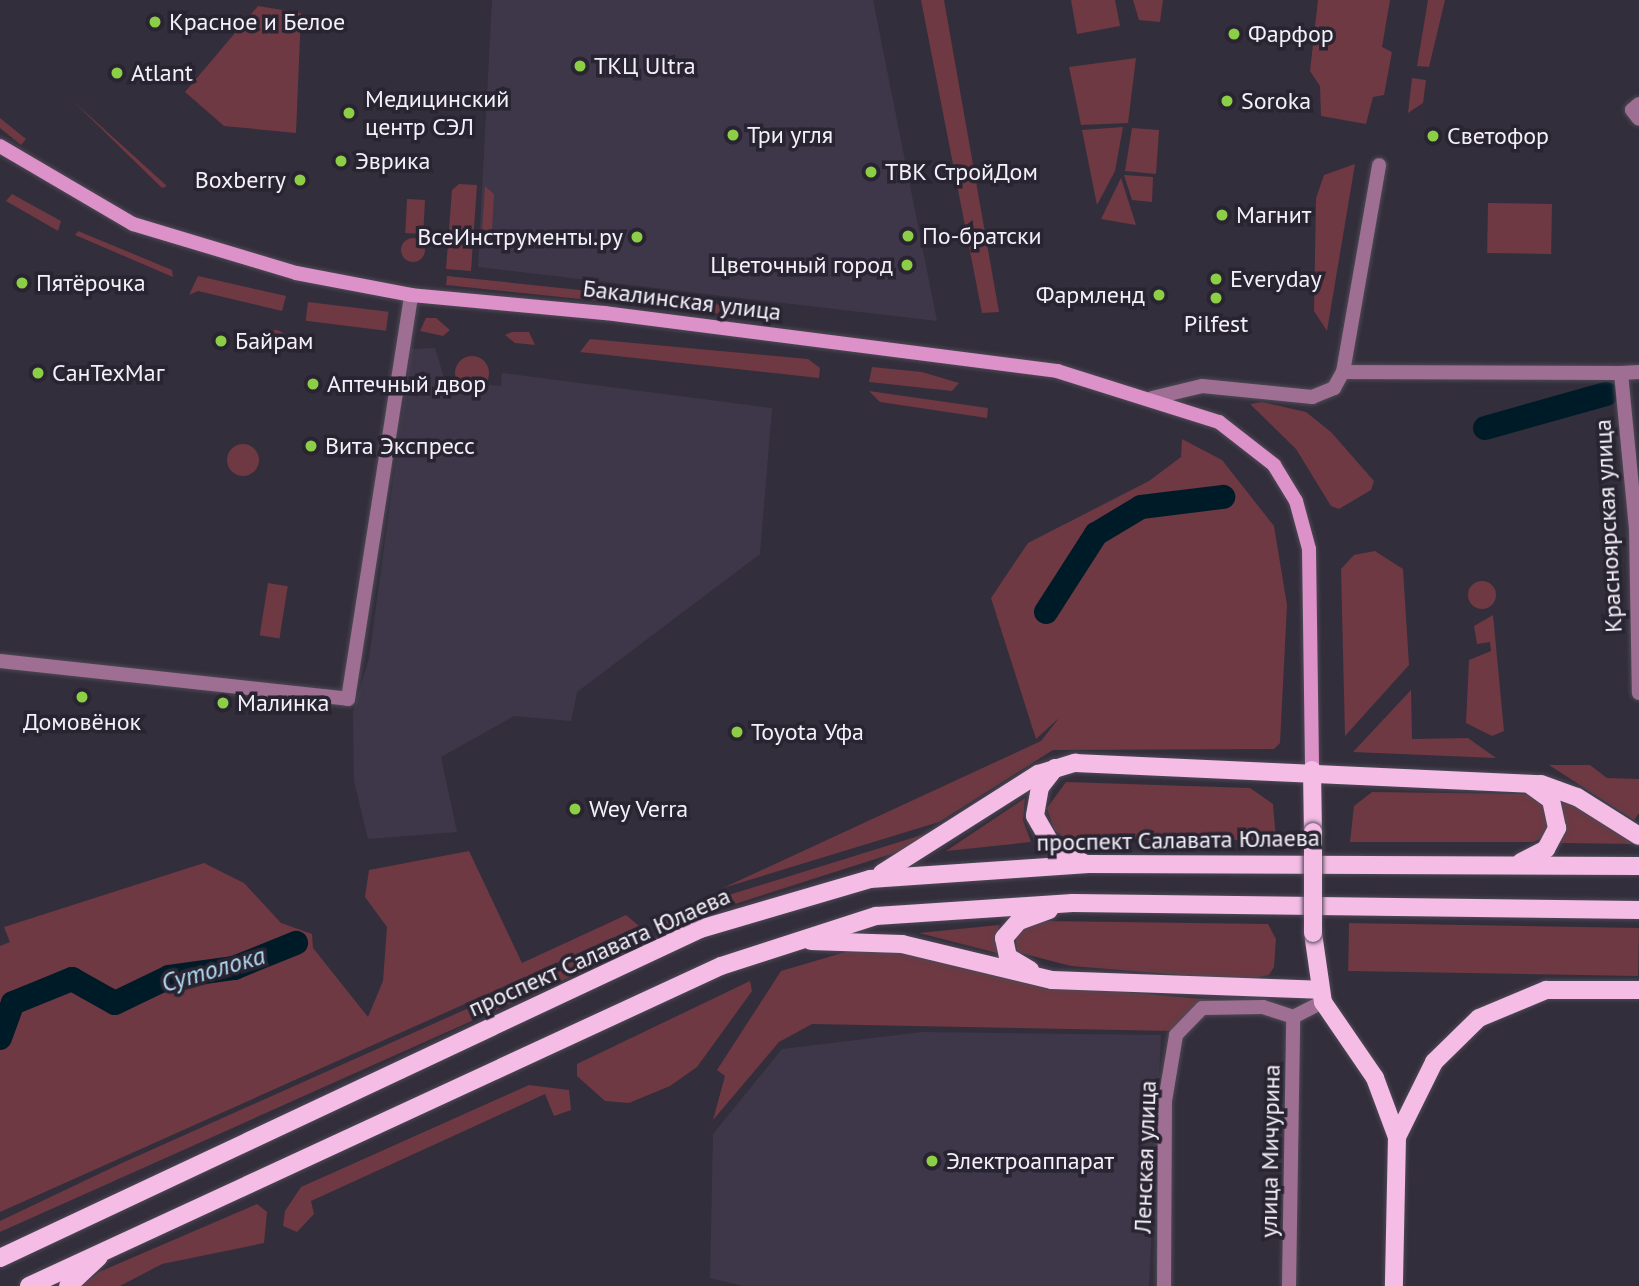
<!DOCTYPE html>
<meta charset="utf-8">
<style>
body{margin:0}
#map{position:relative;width:1639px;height:1286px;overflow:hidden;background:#332e3b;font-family:"PT Sans",sans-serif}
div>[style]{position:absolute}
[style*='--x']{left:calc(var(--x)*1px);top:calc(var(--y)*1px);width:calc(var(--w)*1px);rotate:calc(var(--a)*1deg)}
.built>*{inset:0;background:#3e3749}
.green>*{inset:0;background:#6e3942;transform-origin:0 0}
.round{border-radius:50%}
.river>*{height:24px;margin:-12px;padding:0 12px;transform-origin:12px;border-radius:12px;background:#001b28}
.roads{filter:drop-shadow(0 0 2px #4e4956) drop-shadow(0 0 2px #4e4956)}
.minor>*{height:14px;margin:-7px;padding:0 7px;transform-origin:7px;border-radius:7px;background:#9e6f92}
.secondary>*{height:14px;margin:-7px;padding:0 7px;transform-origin:7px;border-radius:7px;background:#dc91c9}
.primary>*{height:18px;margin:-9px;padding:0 9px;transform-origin:9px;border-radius:9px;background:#f5bce6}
.bridges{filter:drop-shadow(0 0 2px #4e4956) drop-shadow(0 0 2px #4e4956)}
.primary-bridge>*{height:18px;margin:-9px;padding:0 9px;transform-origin:9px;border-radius:9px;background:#f5bce6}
.dots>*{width:19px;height:19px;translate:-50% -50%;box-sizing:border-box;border:4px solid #292431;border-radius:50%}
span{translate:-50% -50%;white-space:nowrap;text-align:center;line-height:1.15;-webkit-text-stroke:7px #292431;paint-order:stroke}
.poi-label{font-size:24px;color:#f3f0f9}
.left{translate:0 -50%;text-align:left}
.right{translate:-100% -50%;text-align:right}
.street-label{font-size:24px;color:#f3f0f9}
.water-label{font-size:26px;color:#afd9f1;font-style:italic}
</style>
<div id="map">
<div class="built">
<i style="clip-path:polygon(492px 0,873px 0,937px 321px,478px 267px)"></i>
<i style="clip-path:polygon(435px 348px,445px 381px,501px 386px,502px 373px,772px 408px,760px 554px,577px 692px,571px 721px,514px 716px,441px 757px,457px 832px,368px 839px,354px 781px,353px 712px,369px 658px,411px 349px)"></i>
<i style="clip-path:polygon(922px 1032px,1161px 1035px,1149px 1286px,743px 1286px,710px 1278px,713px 1134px,782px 1049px)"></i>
</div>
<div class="green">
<i style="clip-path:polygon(921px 0,944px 0,999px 312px,982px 313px)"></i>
<i style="clip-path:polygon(1071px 0,1115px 0,1120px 26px,1077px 34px)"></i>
<i style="clip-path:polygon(1133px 0,1163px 0,1160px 22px,1139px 20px)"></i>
<i style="clip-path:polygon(1318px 0,1390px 0,1382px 47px,1392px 52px,1384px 95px,1373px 97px,1366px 124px,1321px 116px,1320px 86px,1310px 71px)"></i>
<i style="clip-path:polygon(1428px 0,1445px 0,1429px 67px,1417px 66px)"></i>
<i style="clip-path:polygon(258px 6px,301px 13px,296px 133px,224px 126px,185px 92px)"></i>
<i style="clip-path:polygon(1136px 58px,1128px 123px,1081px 125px,1069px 67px)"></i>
<i style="clip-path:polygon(1412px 78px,1426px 80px,1423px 103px,1408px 113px)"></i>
<i style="clip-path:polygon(73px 101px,167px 186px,162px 188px)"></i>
<i style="clip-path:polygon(0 118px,26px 139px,21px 145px,0 128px)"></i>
<i style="clip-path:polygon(1123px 127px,1115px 171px,1097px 205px,1082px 130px)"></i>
<i style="clip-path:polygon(1132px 128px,1159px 130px,1156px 174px,1125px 171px)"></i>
<i style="clip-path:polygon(1355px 164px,1327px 331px,1314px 311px,1316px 198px,1324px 175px)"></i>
<i style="clip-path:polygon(1124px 175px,1153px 177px,1152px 202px,1132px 200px)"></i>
<i style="clip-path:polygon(1121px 178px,1136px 225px,1101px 219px)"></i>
<i style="clip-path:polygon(459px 184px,477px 185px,471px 271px,446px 269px,452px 190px)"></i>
<i style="clip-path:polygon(485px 186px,494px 194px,491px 247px,481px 246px)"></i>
<i style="clip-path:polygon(12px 194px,61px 221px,58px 231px,6px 201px)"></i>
<i style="left:407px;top:199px;width:18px;height:34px;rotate:3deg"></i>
<i style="left:1552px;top:204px;width:50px;height:64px;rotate:91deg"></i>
<i style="clip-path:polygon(78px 231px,172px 270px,173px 277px,75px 235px)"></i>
<i class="round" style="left:401px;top:238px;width:24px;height:24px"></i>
<i style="clip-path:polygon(198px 276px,286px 296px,282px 311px,198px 291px,189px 295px)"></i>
<i style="left:447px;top:276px;width:332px;height:9px;rotate:6deg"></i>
<i style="left:308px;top:302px;width:81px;height:19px;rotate:7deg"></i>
<i style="clip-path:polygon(426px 318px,436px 318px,450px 330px,443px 336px,420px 331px)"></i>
<i class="round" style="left:264px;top:330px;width:22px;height:22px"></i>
<i style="clip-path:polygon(512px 332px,529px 332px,535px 345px,515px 343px,505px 335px)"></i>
<i style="clip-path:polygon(590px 339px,808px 359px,820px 368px,819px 378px,580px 352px)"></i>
<i class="round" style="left:455px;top:356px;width:34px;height:34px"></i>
<i style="clip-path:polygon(872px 367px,922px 372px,959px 383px,952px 391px,869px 382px)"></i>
<i style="clip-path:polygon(869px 391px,988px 408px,987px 418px,880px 402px)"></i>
<i style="clip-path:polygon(1262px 402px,1306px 412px,1331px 432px,1374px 481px,1371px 490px,1339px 509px,1331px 506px,1296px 449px,1250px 404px)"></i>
<i style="clip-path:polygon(1182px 439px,1222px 460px,1274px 526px,1287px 605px,1280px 743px,1274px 749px,1053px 750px,939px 822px,723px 888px,1041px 741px,1059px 718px,1036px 739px,991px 598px,1028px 543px,1149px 481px,1181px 457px)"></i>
<i class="round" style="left:227px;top:444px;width:32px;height:32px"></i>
<i style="clip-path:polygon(1375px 551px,1403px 569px,1409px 665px,1345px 736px,1341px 569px,1354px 555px)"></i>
<i class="round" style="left:1468px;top:581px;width:28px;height:28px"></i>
<i style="left:268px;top:583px;width:20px;height:53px;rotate:9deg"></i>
<i style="clip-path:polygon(1493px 615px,1504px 731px,1492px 736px,1466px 723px,1469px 660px,1491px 651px,1490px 642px,1477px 644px,1474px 626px)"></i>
<i style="clip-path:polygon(1411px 690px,1412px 739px,1468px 738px,1496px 758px,1353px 752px)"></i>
<i style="clip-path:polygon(1549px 765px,1590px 765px,1607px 778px,1639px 779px,1639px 813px,1634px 820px)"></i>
<i style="clip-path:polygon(1066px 782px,1250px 788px,1273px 804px,1276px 840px,1068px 840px,1054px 830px,1047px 808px)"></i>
<i style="clip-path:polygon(1372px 792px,1536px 794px,1552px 815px,1545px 836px,1533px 842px,1350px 842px,1354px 806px)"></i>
<i style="clip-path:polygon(1563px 797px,1639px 844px,1561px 843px)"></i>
<i style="clip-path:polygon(1025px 798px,1023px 820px,1031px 842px,946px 851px)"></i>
<i style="clip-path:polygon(941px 829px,910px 848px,713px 911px,703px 903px)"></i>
<i style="clip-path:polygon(469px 851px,522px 963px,626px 915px,639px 926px,0 1212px,0 946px,10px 942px,4px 927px,204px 863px,244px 883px,281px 923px,312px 934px,313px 948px,368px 1017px,383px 981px,387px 927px,365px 897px,369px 870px)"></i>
<i style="clip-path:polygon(680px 915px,687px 917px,681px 929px,660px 932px,658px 923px)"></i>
<i style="clip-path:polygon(1040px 921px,1268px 924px,1276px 939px,1274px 967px,1269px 975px,1244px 980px,1071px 966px,1017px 952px,1015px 929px)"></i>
<i style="left:1349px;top:923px;width:290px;height:48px;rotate:1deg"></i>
<i style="clip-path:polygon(999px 925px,997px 953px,919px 933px)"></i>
<i style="clip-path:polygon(641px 931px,637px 947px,0 1232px,0 1221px,122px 1163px)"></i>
<i style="clip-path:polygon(859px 948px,901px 949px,1054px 986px,1225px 1001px,1190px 1010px,1173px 1031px,812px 1024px,779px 1042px,713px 1120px,725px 1076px,717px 1070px,781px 971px)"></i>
<i style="clip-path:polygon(750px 981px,752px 991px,697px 1067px,670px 1086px,629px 1103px,605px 1101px,577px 1076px,577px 1064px)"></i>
<i style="clip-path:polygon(529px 1085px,569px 1090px,571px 1110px,554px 1116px,545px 1094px,311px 1201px,314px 1214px,297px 1232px,283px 1226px,285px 1211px,301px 1187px)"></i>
<i style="clip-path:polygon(257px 1204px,267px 1212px,264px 1243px,162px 1264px,120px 1286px,81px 1286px,99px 1272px)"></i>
</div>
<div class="river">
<i style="--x:1485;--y:428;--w:126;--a:-15.7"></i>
<i style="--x:1046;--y:612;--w:93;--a:-57.3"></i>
<i style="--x:1096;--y:534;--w:52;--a:-31"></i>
<i style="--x:1141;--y:507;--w:83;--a:-7"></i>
<i style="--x:0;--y:1038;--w:37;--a:-70"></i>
<i style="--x:13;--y:1003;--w:64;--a:-22.1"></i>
<i style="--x:72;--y:979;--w:49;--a:29.2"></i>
<i style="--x:115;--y:1003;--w:60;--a:-25.7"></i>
<i style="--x:169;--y:977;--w:66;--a:-7.9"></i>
<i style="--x:234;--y:968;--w:67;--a:-22"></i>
</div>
<div class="roads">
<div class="minor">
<i style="--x:1639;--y:104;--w:9;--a:139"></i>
<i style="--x:1632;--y:110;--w:11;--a:52"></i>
<i style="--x:1343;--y:372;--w:278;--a:0.2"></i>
<i style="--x:1639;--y:372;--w:18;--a:177"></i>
<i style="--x:1621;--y:373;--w:156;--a:84.5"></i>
<i style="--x:1636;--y:528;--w:165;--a:89"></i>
<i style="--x:1152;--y:398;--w:51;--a:-13.5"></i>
<i style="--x:1202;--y:386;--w:111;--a:5.7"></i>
<i style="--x:1312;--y:397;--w:24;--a:-22"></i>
<i style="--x:1334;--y:388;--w:18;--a:-61"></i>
<i style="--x:1343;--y:372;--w:210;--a:-80.1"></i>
<i style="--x:0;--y:661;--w:350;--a:6.2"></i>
<i style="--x:348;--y:699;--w:409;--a:-81.1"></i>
<i style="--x:1293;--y:1017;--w:34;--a:-27"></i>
<i style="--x:1164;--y:1286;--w:185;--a:-89.7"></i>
<i style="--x:1165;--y:1101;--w:67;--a:-80.5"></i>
<i style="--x:1176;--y:1035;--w:37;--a:-46"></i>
<i style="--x:1202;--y:1008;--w:61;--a:-0.9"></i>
<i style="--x:1263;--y:1007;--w:32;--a:18"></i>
<i style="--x:1289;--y:1286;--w:269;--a:-89.1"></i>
</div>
<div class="secondary">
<i style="--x:0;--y:146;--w:154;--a:30.4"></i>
<i style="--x:133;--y:224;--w:170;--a:16.7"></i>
<i style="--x:296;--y:273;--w:117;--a:10.8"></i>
<i style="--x:411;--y:295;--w:195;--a:5.3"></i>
<i style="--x:605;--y:313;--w:456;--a:7.3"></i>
<i style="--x:1057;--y:371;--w:170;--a:17.5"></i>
<i style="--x:1219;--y:422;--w:70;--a:38"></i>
<i style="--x:1274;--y:465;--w:42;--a:58.6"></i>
<i style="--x:1296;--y:501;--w:50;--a:74.8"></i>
<i style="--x:1309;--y:549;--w:221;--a:89.2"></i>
</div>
<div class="primary">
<i style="--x:1055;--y:768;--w:24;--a:128"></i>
<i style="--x:1040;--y:787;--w:29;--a:100"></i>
<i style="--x:1035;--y:816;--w:32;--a:60"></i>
<i style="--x:1051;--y:844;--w:36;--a:30"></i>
<i style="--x:1312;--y:770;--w:62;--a:89.1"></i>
<i style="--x:1521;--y:862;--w:28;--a:-27"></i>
<i style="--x:1546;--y:849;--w:24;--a:-62"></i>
<i style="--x:1557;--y:828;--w:29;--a:-102"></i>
<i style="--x:1551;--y:800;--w:24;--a:-144"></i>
<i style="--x:882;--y:873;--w:185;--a:-32.4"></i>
<i style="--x:1038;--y:774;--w:39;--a:-17"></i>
<i style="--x:1075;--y:763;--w:466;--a:2.6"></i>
<i style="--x:1541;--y:784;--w:38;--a:20"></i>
<i style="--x:1577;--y:797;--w:73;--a:32.2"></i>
<i style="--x:1313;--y:933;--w:70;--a:81.8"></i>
<i style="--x:1323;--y:1002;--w:92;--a:55.6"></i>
<i style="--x:1375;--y:1078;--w:63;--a:69.6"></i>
<i style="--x:1397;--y:1137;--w:149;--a:91.2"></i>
<i style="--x:811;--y:941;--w:91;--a:1.9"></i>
<i style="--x:902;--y:944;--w:154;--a:13.5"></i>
<i style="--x:1052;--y:980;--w:267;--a:2.1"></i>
<i style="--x:1030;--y:970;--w:26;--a:-149"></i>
<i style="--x:1008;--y:957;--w:19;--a:-102"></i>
<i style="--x:1004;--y:938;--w:23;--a:-49"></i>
<i style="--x:1019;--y:921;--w:32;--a:-20"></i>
<i style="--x:1397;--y:1137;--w:84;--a:-63.7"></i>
<i style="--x:1434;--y:1062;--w:63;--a:-44.4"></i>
<i style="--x:1479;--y:1018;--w:73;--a:-22.7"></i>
<i style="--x:1546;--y:990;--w:93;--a:0"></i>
<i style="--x:0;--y:1258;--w:773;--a:-25.17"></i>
<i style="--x:700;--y:929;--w:177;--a:-16.4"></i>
<i style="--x:870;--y:879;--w:219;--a:-3.9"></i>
<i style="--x:1088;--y:864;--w:551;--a:0.21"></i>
<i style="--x:29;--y:1286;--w:762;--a:-24.82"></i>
<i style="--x:721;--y:966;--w:163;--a:-17.9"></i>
<i style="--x:876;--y:916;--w:197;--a:-3.8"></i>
<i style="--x:1073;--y:903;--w:566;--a:0.71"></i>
<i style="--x:68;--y:1286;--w:42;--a:-43.1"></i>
</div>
</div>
<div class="bridges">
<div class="primary-bridge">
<i style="--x:1313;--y:933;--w:101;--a:-90"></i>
</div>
</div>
<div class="dots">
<i style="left:155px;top:22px;background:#8cce45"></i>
<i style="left:1234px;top:34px;background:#8cce45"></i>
<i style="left:580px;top:66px;background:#8cce45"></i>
<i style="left:117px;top:73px;background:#8cce45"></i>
<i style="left:1227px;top:101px;background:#8cce45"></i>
<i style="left:349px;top:113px;background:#8cce45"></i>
<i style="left:733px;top:135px;background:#8cce45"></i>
<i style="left:1433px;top:136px;background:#8cce45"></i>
<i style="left:341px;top:161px;background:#8cce45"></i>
<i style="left:871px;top:172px;background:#8cce45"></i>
<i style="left:300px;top:180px;background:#8cce45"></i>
<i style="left:1222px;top:215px;background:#8cce45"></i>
<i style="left:908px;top:236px;background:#8cce45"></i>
<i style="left:637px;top:237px;background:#8cce45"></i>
<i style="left:907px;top:265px;background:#8cce45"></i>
<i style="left:1216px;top:279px;background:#8cce45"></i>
<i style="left:22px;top:283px;background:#8cce45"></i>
<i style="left:1159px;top:295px;background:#8cce45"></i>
<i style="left:1216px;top:298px;background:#8cce45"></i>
<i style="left:221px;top:341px;background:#8cce45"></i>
<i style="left:38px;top:373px;background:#8cce45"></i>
<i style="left:313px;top:384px;background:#8cce45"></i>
<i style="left:311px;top:446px;background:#8cce45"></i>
<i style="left:82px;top:697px;background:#8cce45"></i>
<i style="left:223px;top:703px;background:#8cce45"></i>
<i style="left:737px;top:732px;background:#8cce45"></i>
<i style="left:575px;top:809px;background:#8cce45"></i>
<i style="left:932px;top:1161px;background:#8cce45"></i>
</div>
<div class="poi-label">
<span class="left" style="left:169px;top:22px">Красное и Белое</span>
<span class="left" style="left:1248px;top:34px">Фарфор</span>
<span class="left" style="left:594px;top:66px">ТКЦ Ultra</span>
<span class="left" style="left:131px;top:73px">Atlant</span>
<span class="left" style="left:365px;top:113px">Медицинский<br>центр СЭЛ</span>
<span class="left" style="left:1241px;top:101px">Soroka</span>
<span class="left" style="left:747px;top:135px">Три угля</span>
<span class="left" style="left:1447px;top:136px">Светофор</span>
<span class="left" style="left:355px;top:161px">Эврика</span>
<span class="left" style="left:885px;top:172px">ТВК СтройДом</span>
<span class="right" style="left:286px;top:180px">Boxberry</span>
<span class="left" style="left:1236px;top:215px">Магнит</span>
<span class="left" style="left:922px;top:236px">По-братски</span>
<span class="right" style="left:623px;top:237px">ВсеИнструменты.ру</span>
<span class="right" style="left:893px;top:265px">Цветочный город</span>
<span class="left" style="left:1230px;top:279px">Everyday</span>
<span class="left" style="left:36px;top:283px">Пятёрочка</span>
<span class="right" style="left:1145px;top:295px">Фармленд</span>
<span style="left:1216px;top:324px">Pilfest</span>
<span class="left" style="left:235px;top:341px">Байрам</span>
<span class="left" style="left:52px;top:373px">СанТехМаг</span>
<span class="left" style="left:327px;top:384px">Аптечный двор</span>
<span class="left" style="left:325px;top:446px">Вита Экспресс</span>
<span class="left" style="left:237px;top:703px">Малинка</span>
<span style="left:82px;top:722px">Домовёнок</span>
<span class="left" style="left:751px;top:732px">Toyota Уфа</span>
<span class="left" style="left:589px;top:809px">Wey Verra</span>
<span class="left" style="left:946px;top:1161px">Электроаппарат</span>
</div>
<div class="street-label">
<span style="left:682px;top:300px;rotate:7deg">Бакалинская улица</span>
<span style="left:1608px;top:526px;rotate:-93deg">Красноярская улица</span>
<span style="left:1178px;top:840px;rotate:-1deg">проспект Салавата Юлаева</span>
<span style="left:599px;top:952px;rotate:-24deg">проспект Салавата Юлаева</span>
<span style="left:1270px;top:1151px;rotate:-89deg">улица Мичурина</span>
<span style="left:1145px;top:1157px;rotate:-88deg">Ленская улица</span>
</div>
<div class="water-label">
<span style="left:213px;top:969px;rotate:-16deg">Сутолока</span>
</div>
</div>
